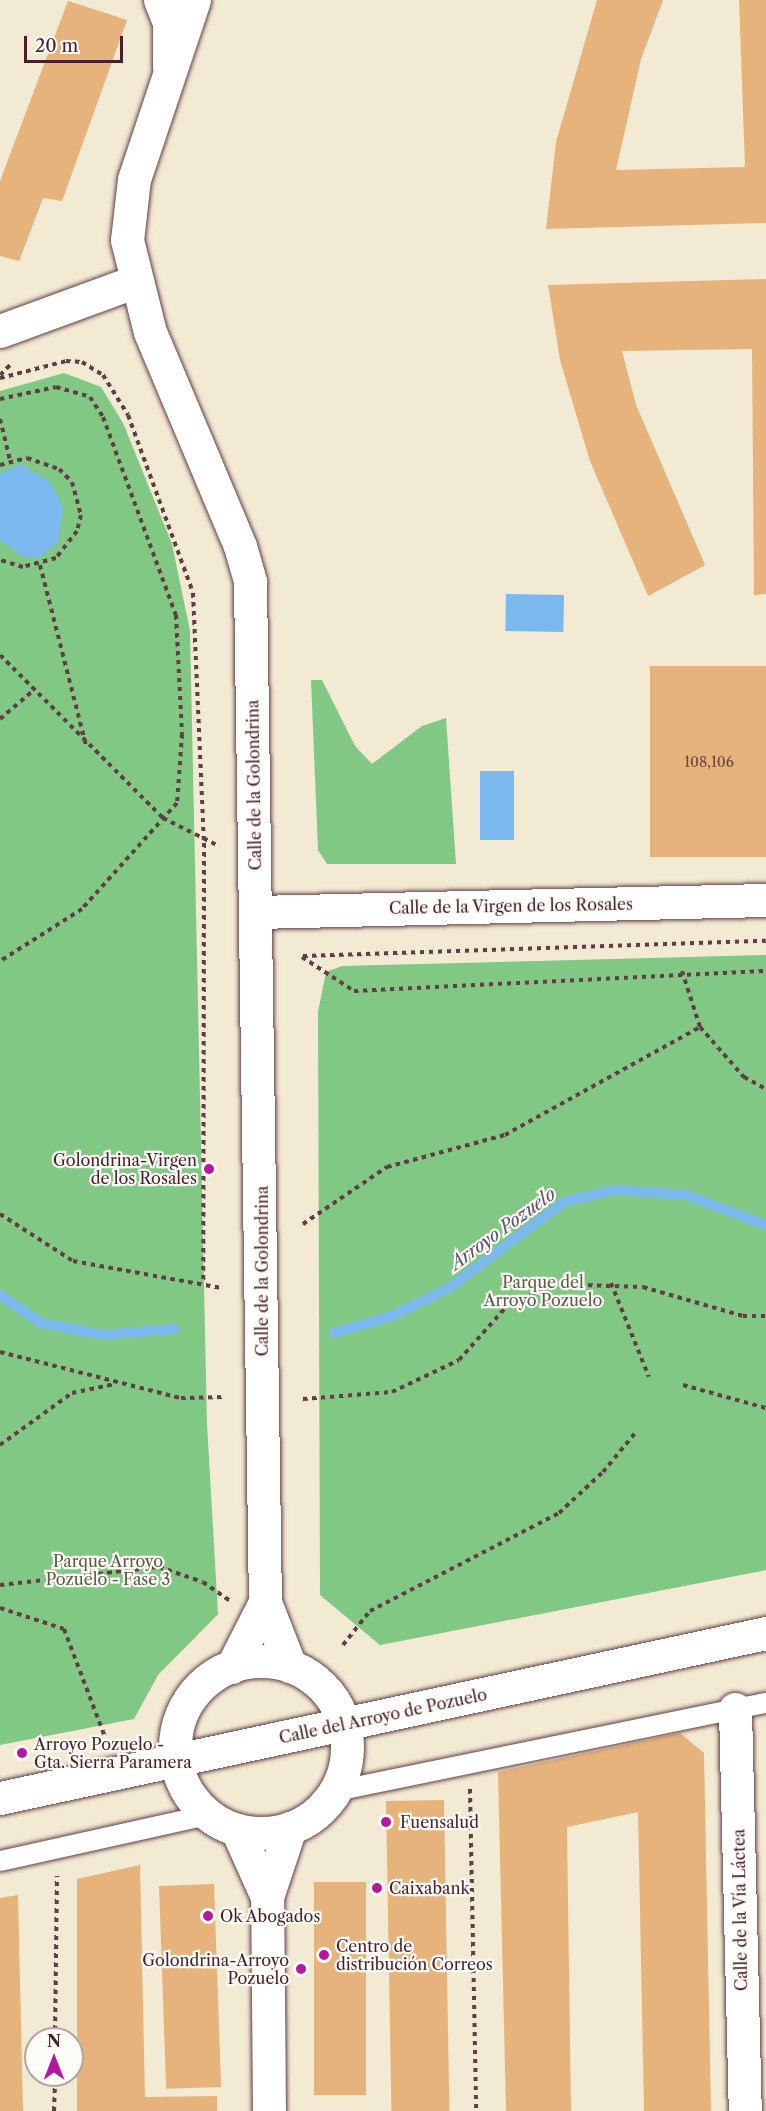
<!DOCTYPE html>
<meta charset="utf-8">
<style>
body{margin:0}
#map{position:relative;width:766px;height:2111px;overflow:hidden;background:#f3ead4;font-family:"Libre Caslon Text",serif}
div>[style]{position:absolute}
[style*='--x']{left:calc(var(--x)*1px);top:calc(var(--y)*1px);width:calc(var(--w)*1px);rotate:calc(var(--a)*1deg)}
.green>*{inset:0;background:#80c884}
.water>*{inset:0;background:#7bb8ee;transform-origin:0 0}
.stream>*{height:10px;margin:-5px;padding:0 5px;transform-origin:5px;border-radius:5px;background:#7bb8ee}
.building>*{inset:0;background:#e7b37d;transform-origin:0 0}
.path>*{height:4px;margin-top:-2px;transform-origin:0;background:repeating-linear-gradient(90deg,#633d44 0 4.5px,transparent 0 9px)}
.roads{filter:drop-shadow(0 0 2px #633d44) drop-shadow(0 0 2px #633d44)}
.service>*{height:20px;margin:-10px;padding:0 10px;transform-origin:10px;border-radius:10px;background:#fff}
.minor>*{height:33px;margin:-16.5px;padding:0 16.5px;transform-origin:16.5px;border-radius:16.5px;background:#fff}
.tertiary>*{height:33px;margin:-16.5px;padding:0 16.5px;transform-origin:16.5px;border-radius:16.5px;background:#fff}
.tertiary>.ring{margin:-16.5px;padding:0;box-sizing:content-box;background:none;border:33px solid #fff;border-radius:50%}
.secondary>*{height:33px;margin:-16.5px;padding:0 16.5px;transform-origin:16.5px;border-radius:16.5px;background:#fff}
.dots>*{width:16px;height:16px;translate:-50% -50%;box-sizing:border-box;border:3px solid #fdfcf7;border-radius:50%}
span{translate:-50% -50%;white-space:nowrap;text-align:center;line-height:1.15;-webkit-text-stroke:4.5px #fdfcf7;paint-order:stroke}
.number-label{font-size:14px;color:#714440}
.number-label span{-webkit-text-stroke-width:0}
.street-label{font-size:16px;color:#4a1f2b}
.poi-label{font-size:16px;color:#4a1f2b}
.right{translate:-100% -50%;text-align:right}
.left{translate:0 -50%;text-align:left}
.park-label{font-size:16px;color:#5d5a4a}
.water-label{font-size:18px;color:#5b556f;font-style:italic}
.north{position:absolute;left:24px;top:2027px;width:60px;height:60px;box-sizing:border-box;background:#fdfcf7;border:2px solid #b5a4a5;border-radius:50%;rotate:0deg;font-size:16px;font-weight:700;line-height:24px;text-align:center;color:#4a1f2b}
.north::after{content:'';display:block;margin:auto;width:21px;height:27px;background:#b5179e;clip-path:polygon(50% 0,100% 100%,50% 72%,0 100%)}
.scale{position:absolute;left:24px;top:36px;width:99px;height:27px;box-sizing:border-box;border:3px solid #4a1f2b;border-top:0;padding-left:8px;font-size:18px;line-height:21px;white-space:nowrap;color:#4a1f2b;-webkit-text-stroke:4px #fdfcf7;paint-order:stroke}
</style>
<div id="map">
<div class="green">
<i style="clip-path:polygon(64px 373px,101px 387px,123px 423px,172px 544px,190px 631px,207px 1424px,218px 1614px,158px 1675px,134px 1719px,0 1745px,0 391px)"></i>
<i style="clip-path:polygon(311px 680px,322px 680px,355px 746px,372px 764px,422px 726px,446px 718px,456px 864px,327px 864px,318px 850px)"></i>
<i style="clip-path:polygon(766px 955px,766px 1570px,380px 1645px,320px 1595px,318px 1012px,326px 972px,342px 966px)"></i>
</div>
<div class="water">
<i style="clip-path:polygon(21px 464px,51px 483px,63px 508px,58px 542px,39px 558px,23px 557px,0 540px,0 473px)"></i>
<i style="left:506px;top:594px;width:58px;height:37px;rotate:1deg"></i>
<i style="left:480px;top:771px;width:34px;height:69px"></i>
</div>
<div class="stream">
<i style="--x:0;--y:1295;--w:50;--a:34.3"></i>
<i style="--x:41;--y:1323;--w:63;--a:11"></i>
<i style="--x:103;--y:1335;--w:72;--a:-4.8"></i>
<i style="--x:334;--y:1333;--w:60;--a:-16.3"></i>
<i style="--x:392;--y:1316;--w:64;--a:-26.2"></i>
<i style="--x:449;--y:1288;--w:144;--a:-36.8"></i>
<i style="--x:564;--y:1202;--w:51;--a:-13.5"></i>
<i style="--x:614;--y:1190;--w:72;--a:4"></i>
<i style="--x:686;--y:1195;--w:85;--a:20.6"></i>
</div>
<div class="building">
<i style="clip-path:polygon(597px 0,663px 0,641px 59px,616px 170px,745px 167px,739px 0,766px 0,766px 223px,546px 229px,556px 142px)"></i>
<i style="clip-path:polygon(68px 1px,127px 20px,62px 201px,43px 198px,19px 261px,0 256px,0 181px)"></i>
<i style="clip-path:polygon(766px 279px,766px 594px,754px 595px,752px 349px,622px 351px,636px 405px,705px 565px,648px 596px,590px 461px,560px 360px,548px 285px)"></i>
<i style="left:766px;top:666px;width:191px;height:116px;rotate:90deg"></i>
<i style="clip-path:polygon(680px 1733px,704px 1753px,711px 2111px,644px 2111px,638px 1812px,567px 1827px,571px 2111px,506px 2111px,498px 1772px)"></i>
<i style="left:444px;top:1800px;width:311px;height:58px;rotate:89deg"></i>
<i style="clip-path:polygon(140px 1865px,145px 2097px,217px 2096px,217px 2111px,77px 2111px,77px 1879px)"></i>
<i style="left:314px;top:1882px;width:52px;height:213px"></i>
<i style="left:214px;top:1884px;width:203px;height:55px;rotate:88deg"></i>
<i style="clip-path:polygon(18px 1895px,23px 2111px,0 2111px,0 1898px)"></i>
</div>
<div class="path">
<i style="--x:0;--y:375;--w:17;--a:-45"></i>
<i style="--x:0;--y:378;--w:68;--a:-14.4"></i>
<i style="--x:66;--y:361;--w:16;--a:4"></i>
<i style="--x:82;--y:362;--w:25;--a:32"></i>
<i style="--x:103;--y:375;--w:47;--a:58"></i>
<i style="--x:128;--y:415;--w:189;--a:69.9"></i>
<i style="--x:193;--y:593;--w:250;--a:87.5"></i>
<i style="--x:204;--y:843;--w:440;--a:90.1"></i>
<i style="--x:0;--y:399;--w:57;--a:-12.1"></i>
<i style="--x:56;--y:387;--w:35;--a:16"></i>
<i style="--x:90;--y:397;--w:24;--a:57"></i>
<i style="--x:103;--y:417;--w:211;--a:69.8"></i>
<i style="--x:176;--y:615;--w:119;--a:87.1"></i>
<i style="--x:182;--y:734;--w:69;--a:94.1"></i>
<i style="--x:177;--y:803;--w:142;--a:131.9"></i>
<i style="--x:82;--y:909;--w:97;--a:147.6"></i>
<i style="--x:0;--y:419;--w:42;--a:76.3"></i>
<i style="--x:0;--y:465;--w:28;--a:-15"></i>
<i style="--x:27;--y:458;--w:34;--a:19"></i>
<i style="--x:59;--y:469;--w:18;--a:45"></i>
<i style="--x:72;--y:482;--w:34;--a:75"></i>
<i style="--x:81;--y:515;--w:16;--a:104"></i>
<i style="--x:77;--y:531;--w:34;--a:128"></i>
<i style="--x:56;--y:558;--w:34;--a:165"></i>
<i style="--x:23;--y:567;--w:24;--a:-163"></i>
<i style="--x:40;--y:565;--w:186;--a:75.7"></i>
<i style="--x:0;--y:655;--w:231;--a:45"></i>
<i style="--x:163;--y:818;--w:63;--a:26.6"></i>
<i style="--x:0;--y:719;--w:45;--a:-40.5"></i>
<i style="--x:303;--y:956;--w:463;--a:-1.9"></i>
<i style="--x:302;--y:957;--w:62;--a:33.2"></i>
<i style="--x:354;--y:991;--w:412;--a:-2.8"></i>
<i style="--x:682;--y:971;--w:59;--a:72.2"></i>
<i style="--x:700;--y:1027;--w:67;--a:48.7"></i>
<i style="--x:744;--y:1077;--w:25;--a:29"></i>
<i style="--x:0;--y:1214;--w:87;--a:32.8"></i>
<i style="--x:73;--y:1261;--w:151;--a:10.3"></i>
<i style="--x:303;--y:1224;--w:102;--a:-34.2"></i>
<i style="--x:387;--y:1167;--w:122;--a:-15.2"></i>
<i style="--x:505;--y:1135;--w:223;--a:-29"></i>
<i style="--x:611;--y:1283;--w:101;--a:68"></i>
<i style="--x:0;--y:1352;--w:187;--a:14.3"></i>
<i style="--x:181;--y:1398;--w:44;--a:-1.3"></i>
<i style="--x:683;--y:1385;--w:86;--a:15.5"></i>
<i style="--x:303;--y:1399;--w:89;--a:-4.5"></i>
<i style="--x:392;--y:1392;--w:74;--a:-25.5"></i>
<i style="--x:459;--y:1360;--w:71;--a:-48.4"></i>
<i style="--x:506;--y:1307;--w:51;--a:-26.6"></i>
<i style="--x:552;--y:1284;--w:91;--a:1.9"></i>
<i style="--x:643;--y:1287;--w:104;--a:16.2"></i>
<i style="--x:743;--y:1316;--w:23;--a:0"></i>
<i style="--x:0;--y:1445;--w:89;--a:-35.8"></i>
<i style="--x:72;--y:1393;--w:44;--a:-11.8"></i>
<i style="--x:0;--y:1585;--w:160;--a:-6.5"></i>
<i style="--x:159;--y:1567;--w:46;--a:18.8"></i>
<i style="--x:203;--y:1582;--w:33;--a:35"></i>
<i style="--x:0;--y:1608;--w:67;--a:18.2"></i>
<i style="--x:64;--y:1629;--w:116;--a:69.2"></i>
<i style="--x:343;--y:1645;--w:43;--a:-51.5"></i>
<i style="--x:370;--y:1611;--w:213;--a:-27.4"></i>
<i style="--x:559;--y:1513;--w:60;--a:-43"></i>
<i style="--x:603;--y:1472;--w:52;--a:-50.5"></i>
<i style="--x:470;--y:1789;--w:322;--a:88.9"></i>
<i style="--x:55;--y:2039;--w:163;--a:-89.3"></i>
<i style="--x:54;--y:2111;--w:36;--a:-88"></i>
</div>
<div class="roads">
<div class="service">
<i style="--x:336;--y:1791;--w:439;--a:-11.6"></i>
<i style="--x:0;--y:1861;--w:213;--a:-12.5"></i>
</div>
<div class="minor">
<i style="--x:160;--y:0;--w:24;--a:68"></i>
<i style="--x:169;--y:22;--w:44;--a:90"></i>
<i style="--x:0;--y:331;--w:143;--a:-20.1"></i>
<i style="--x:256;--y:912;--w:510;--a:-1.35"></i>
<i style="--x:735;--y:1709;--w:402;--a:88.6"></i>
</div>
<div class="tertiary">
<i style="--x:194;--y:0;--w:189;--a:108.5"></i>
<i style="--x:134;--y:179;--w:61;--a:96.5"></i>
<i style="--x:127;--y:240;--w:95;--a:76"></i>
<i style="--x:150;--y:332;--w:232;--a:67.2"></i>
<i style="--x:240;--y:546;--w:37;--a:74"></i>
<i style="--x:250;--y:582;--w:1020;--a:89.16"></i>
<i style="--x:265;--y:1602;--w:69;--a:68.7"></i>
<i class="ring" style="left:175px;top:1661px;width:139px;height:139px"></i>
<i style="--x:232;--y:1667;--w:73;--a:-63.1"></i>
<i style="--x:237;--y:1830;--w:73;--a:65.9"></i>
<i style="--x:269;--y:2111;--w:214;--a:-90.5"></i>
<i style="--x:267;--y:1897;--w:73;--a:-71.6"></i>
</div>
<div class="secondary">
<i style="--x:0;--y:1798;--w:784;--a:-12.16"></i>
</div>
</div>
<div class="dots">
<i style="left:209px;top:1169px;background:#b5179e"></i>
<i style="left:22px;top:1753px;background:#b5179e"></i>
<i style="left:386px;top:1822px;background:#b5179e"></i>
<i style="left:377px;top:1888px;background:#b5179e"></i>
<i style="left:208px;top:1916px;background:#b5179e"></i>
<i style="left:324px;top:1955px;background:#b5179e"></i>
<i style="left:301px;top:1969px;background:#b5179e"></i>
</div>
<div class="number-label">
<span style="left:709px;top:762px">108,106</span>
</div>
<div class="street-label">
<span style="left:254px;top:785px;rotate:-91deg">Calle de la Golondrina</span>
<span style="left:511px;top:906px;rotate:-1deg">Calle de la Virgen de los Rosales</span>
<span style="left:262px;top:1271px;rotate:-90deg">Calle de la Golondrina</span>
<span style="left:383px;top:1716px;rotate:-12deg">Calle del Arroyo de Pozuelo</span>
<span style="left:740px;top:1910px;rotate:-91deg">Calle de la Vía Láctea</span>
</div>
<div class="poi-label">
<span class="right" style="left:197px;top:1169px">Golondrina-Virgen<br>de los Rosales</span>
<span class="left" style="left:34px;top:1753px">Arroyo Pozuelo -<br>Gta. Sierra Paramera</span>
<span class="left" style="left:400px;top:1822px">Fuensalud</span>
<span class="left" style="left:389px;top:1888px">Caixabank</span>
<span class="left" style="left:220px;top:1916px">Ok Abogados</span>
<span class="left" style="left:336px;top:1955px">Centro de<br>distribución Correos</span>
<span class="right" style="left:289px;top:1969px">Golondrina-Arroyo<br>Pozuelo</span>
</div>
<div class="park-label">
<span style="left:543px;top:1291px">Parque del<br>Arroyo Pozuelo</span>
<span style="left:108px;top:1570px">Parque Arroyo<br>Pozuelo - Fase 3</span>
</div>
<div class="water-label">
<span style="left:503px;top:1229px;rotate:-36deg">Arroyo Pozuelo</span>
</div>
<div class="north">N</div>
<div class="scale">20 m</div>
</div>
